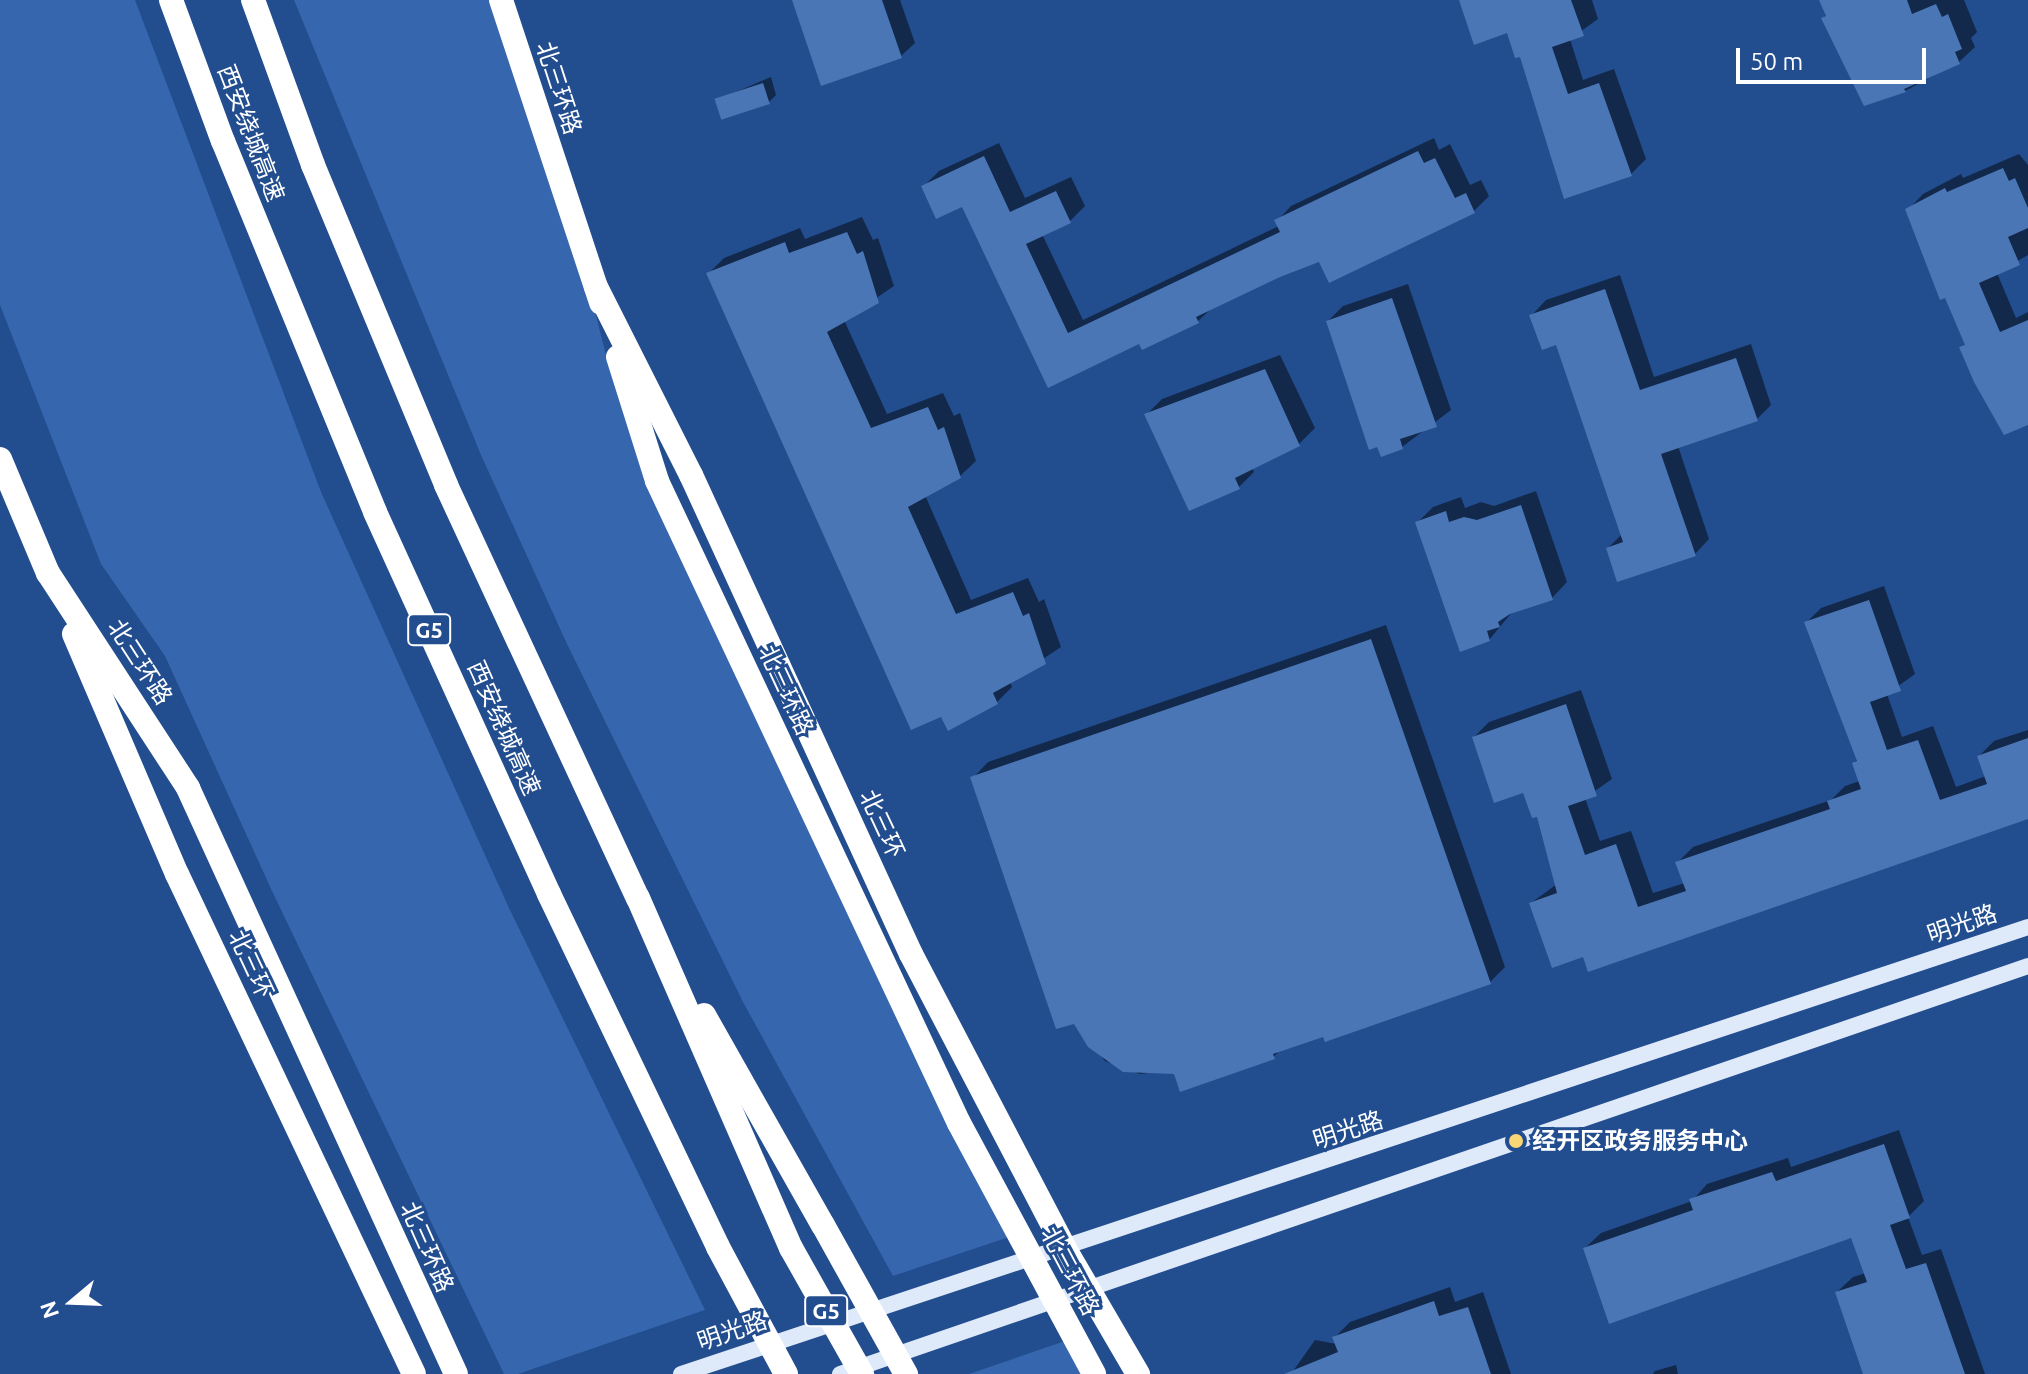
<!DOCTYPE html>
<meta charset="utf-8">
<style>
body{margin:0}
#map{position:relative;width:2028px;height:1374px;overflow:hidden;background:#224d8f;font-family:Ubuntu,"Noto Sans SC",sans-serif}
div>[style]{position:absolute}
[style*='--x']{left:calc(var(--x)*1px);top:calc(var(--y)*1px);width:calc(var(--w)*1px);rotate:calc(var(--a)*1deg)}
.green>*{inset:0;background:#3666ad}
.shadow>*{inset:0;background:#0007}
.building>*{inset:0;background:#4b76b6;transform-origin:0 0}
.secondary>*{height:16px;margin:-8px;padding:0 8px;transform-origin:8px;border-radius:8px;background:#dee9f9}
.highway>*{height:24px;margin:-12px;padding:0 12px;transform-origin:12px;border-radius:12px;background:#fff}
.highway-bridge>*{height:24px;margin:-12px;padding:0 12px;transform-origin:12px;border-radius:12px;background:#fff}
.dots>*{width:22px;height:22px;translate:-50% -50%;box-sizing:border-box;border:4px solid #224d8f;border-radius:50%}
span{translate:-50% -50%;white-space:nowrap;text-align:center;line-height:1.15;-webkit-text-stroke:6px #224d8f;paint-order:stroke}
.shield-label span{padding:2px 6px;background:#224d8f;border:2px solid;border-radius:6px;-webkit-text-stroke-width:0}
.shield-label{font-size:22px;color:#fff;font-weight:700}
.street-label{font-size:24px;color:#fff}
.poi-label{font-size:24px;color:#fff;font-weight:700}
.left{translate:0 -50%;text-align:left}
.north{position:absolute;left:32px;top:1262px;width:80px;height:80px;-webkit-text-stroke:6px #224d8f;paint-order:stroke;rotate:251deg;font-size:22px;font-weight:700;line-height:32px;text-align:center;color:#fff}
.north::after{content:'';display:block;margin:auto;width:28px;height:36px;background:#fff;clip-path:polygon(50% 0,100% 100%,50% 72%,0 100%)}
.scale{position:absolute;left:1736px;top:48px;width:190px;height:36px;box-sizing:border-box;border:4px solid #fff;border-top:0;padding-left:10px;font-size:24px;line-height:28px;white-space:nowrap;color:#fff;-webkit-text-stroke:6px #224d8f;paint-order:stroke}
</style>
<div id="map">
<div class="green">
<i style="clip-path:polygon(0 0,135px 0,321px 492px,509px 908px,705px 1310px,518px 1374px,504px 1374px,272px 891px,165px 656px,101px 564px,0 305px)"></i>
<i style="clip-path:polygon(294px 0,491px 0,571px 218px,605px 351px,638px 444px,1018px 1234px,893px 1276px,743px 1002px,567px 644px,481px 455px)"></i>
<i style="clip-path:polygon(1068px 1340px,1087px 1374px,969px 1374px)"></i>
</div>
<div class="shadow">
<i style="clip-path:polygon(793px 0,900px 0,915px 43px,901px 56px)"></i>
<i style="clip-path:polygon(1464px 0,1592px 0,1598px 19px,1570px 39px,1583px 80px,1614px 69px,1646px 159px,1631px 174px,1521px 54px,1508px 31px)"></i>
<i style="clip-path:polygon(1821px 0,1964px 0,1977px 32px,1971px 38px,1975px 47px,1959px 62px,1905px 91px,1823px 18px,1827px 14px)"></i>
<i style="clip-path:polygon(771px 77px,776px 95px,769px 102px,717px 100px)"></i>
<i style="clip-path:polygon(1434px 138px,1439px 150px,1450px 144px,1470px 185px,1481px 180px,1489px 196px,1474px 211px,1280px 275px,1212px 308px,1198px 321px,1143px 347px,1140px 341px,1049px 385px,963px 205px,924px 186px,939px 171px,999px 143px,1025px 198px,1071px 177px,1085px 206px,1070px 221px,1042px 234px,1083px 320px,1279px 226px,1277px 221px,1291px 206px)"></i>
<i style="clip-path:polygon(2019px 154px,2028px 165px,2028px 255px,1997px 273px,2016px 318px,2028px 312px,2028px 425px,2005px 433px,1962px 348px,1967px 343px,1908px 210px,1923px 194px,1961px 174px,1963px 178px)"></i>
<i style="clip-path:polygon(862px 217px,873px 240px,878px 238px,894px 286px,844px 320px,887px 414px,943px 393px,954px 416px,960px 413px,976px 461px,960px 476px,925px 495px,971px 600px,1028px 578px,1039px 602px,1044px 599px,1061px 647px,1010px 681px,1012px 687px,997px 702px,949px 728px,709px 273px,724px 258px,800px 228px,805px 239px)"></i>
<i style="clip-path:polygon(1620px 275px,1654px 377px,1751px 344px,1771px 405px,1757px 419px,1678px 446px,1709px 539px,1695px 554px,1608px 548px,1622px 534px,1557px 343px,1532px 315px,1546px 300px)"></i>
<i style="clip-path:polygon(1408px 284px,1451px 410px,1402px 447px,1379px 444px,1328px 321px,1343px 306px)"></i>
<i style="clip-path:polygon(1280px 355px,1315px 428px,1299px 444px,1252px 467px,1254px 472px,1239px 487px,1147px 414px,1162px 399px)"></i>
<i style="clip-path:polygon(1536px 491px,1567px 582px,1552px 598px,1513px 611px,1489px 640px,1418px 522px,1433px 507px,1461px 497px,1465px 508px,1481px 502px,1494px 506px)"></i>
<i style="clip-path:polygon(1884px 586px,1915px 674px,1887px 694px,1902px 737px,1933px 726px,1956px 787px,1986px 776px,1979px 756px,1994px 741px,2028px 730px,2028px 815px,1584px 955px,1531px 903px,1557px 884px,1538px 814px,1525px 790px,1474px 737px,1489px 722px,1581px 690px,1612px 779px,1585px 798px,1600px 841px,1631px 831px,1653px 893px,1685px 883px,1678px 862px,1693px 847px,1831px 800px,1845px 786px,1860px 781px,1854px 763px,1858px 759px,1806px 623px,1821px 608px)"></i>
<i style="clip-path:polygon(1386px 625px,1505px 967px,1490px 982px,1282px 1049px,1273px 1057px,1140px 1074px,1105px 1061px,1074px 1022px,973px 778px,988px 762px)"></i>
<i style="clip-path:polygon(1899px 1130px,1924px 1201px,1908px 1217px,1922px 1255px,1941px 1249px,1985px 1374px,1865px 1374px,1837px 1292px,1853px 1277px,1866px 1273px,1852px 1236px,1585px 1248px,1601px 1233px,1692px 1201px,1707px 1184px,1788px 1158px,1791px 1167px)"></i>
<i style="clip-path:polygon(1450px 1287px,1455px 1302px,1483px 1292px,1511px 1374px,1291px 1374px,1315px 1340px,1337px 1344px,1335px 1337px,1350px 1322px)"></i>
<i style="clip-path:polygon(1676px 1365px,1678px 1374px,1653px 1374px,1655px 1371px)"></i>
</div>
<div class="building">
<i style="clip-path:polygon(792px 0,882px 0,902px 58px,821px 86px)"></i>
<i style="clip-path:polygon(1459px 0,1571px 0,1584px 36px,1552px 47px,1568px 94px,1599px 83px,1632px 176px,1564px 199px,1520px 57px,1515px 58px,1507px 33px,1474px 45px)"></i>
<i style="clip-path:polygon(1819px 0,1907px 0,1912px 14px,1936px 4px,1942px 17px,1948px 14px,1962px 49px,1955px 52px,1960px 64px,1904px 89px,1906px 92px,1864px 106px,1821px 18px,1826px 16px)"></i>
<i style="left:763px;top:83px;width:22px;height:51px;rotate:72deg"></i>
<i style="clip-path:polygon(1418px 151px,1424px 163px,1435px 158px,1455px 198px,1466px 193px,1475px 213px,1329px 283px,1319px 262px,1280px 277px,1196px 317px,1199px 323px,1142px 350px,1139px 344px,1048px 388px,962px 207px,936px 219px,921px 186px,984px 156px,1010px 212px,1056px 191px,1071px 223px,1026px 244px,1068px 333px,1280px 232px,1274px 220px)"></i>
<i style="clip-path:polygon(2003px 168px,2009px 181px,2015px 178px,2028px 208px,2028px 228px,2008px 237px,2020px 265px,1979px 283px,2000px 332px,2028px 320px,2028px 425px,2004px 435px,1974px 382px,1959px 347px,1965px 345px,1945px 298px,1940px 300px,1905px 209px,1945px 188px,1947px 192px)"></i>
<i style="clip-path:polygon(847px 232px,857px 254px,863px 251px,879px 303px,827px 332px,871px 428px,928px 407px,938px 430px,944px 427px,961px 478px,908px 507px,956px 614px,1013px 592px,1023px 616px,1029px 613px,1046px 664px,993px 693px,998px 704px,948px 731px,941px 717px,911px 730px,706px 273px,785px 242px,789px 253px)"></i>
<i style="clip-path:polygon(1605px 289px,1640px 390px,1736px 358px,1758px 421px,1661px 454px,1696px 556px,1617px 582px,1606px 548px,1623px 542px,1556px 345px,1542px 350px,1529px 315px)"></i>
<i style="clip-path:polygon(1392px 298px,1437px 427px,1400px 439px,1403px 449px,1381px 457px,1377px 447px,1369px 450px,1326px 321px)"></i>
<i style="clip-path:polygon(1265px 369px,1300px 446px,1235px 478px,1240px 489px,1189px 511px,1144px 414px)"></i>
<i style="clip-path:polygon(1521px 505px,1553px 600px,1510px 614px,1498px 622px,1500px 627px,1487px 631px,1490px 641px,1460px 652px,1415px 522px,1446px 511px,1449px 522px,1464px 517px,1477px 520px)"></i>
<i style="clip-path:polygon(1869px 600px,1901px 691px,1870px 702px,1887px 750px,1918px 740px,1940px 800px,1987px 784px,1977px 756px,2028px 738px,2028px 819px,1588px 972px,1583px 957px,1552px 968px,1529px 903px,1557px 893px,1537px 817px,1532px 818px,1523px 793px,1494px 803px,1472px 737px,1566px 704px,1597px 796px,1568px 806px,1585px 855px,1616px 844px,1638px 907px,1686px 891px,1675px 862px,1830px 809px,1827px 801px,1861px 789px,1852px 763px,1857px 761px,1804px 622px)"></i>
<i style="clip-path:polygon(1371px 639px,1491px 984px,1325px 1042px,1323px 1037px,1273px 1054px,1275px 1059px,1180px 1092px,1174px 1074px,1123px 1072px,1088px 1047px,1074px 1024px,1056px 1029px,970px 777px)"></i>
<i style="clip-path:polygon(1884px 1144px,1910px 1218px,1890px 1225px,1906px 1269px,1926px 1263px,1965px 1374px,1863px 1374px,1835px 1292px,1867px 1282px,1851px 1238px,1609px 1324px,1583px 1248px,1693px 1210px,1689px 1199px,1772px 1172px,1776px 1181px)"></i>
<i style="clip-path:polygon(1434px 1301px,1439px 1316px,1468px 1307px,1491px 1374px,1284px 1374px,1338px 1352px,1332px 1337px)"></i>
</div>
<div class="secondary">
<i style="--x:681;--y:1374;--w:1419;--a:-18.36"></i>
<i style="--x:840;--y:1374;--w:1256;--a:-18.95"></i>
</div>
<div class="highway">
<i style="--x:171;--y:0;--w:150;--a:69.8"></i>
<i style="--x:223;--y:141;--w:401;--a:67.7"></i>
<i style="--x:375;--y:512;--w:420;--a:65.5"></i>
<i style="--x:549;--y:894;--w:391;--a:64.4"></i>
<i style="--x:253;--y:0;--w:176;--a:70"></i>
<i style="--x:313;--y:165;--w:347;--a:67.4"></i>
<i style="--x:446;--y:485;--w:455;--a:65.1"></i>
<i style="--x:638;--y:898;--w:382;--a:66.4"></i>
<i style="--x:501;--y:0;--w:319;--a:71.7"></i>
<i style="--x:596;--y:287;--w:211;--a:63.2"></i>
<i style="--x:691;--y:475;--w:527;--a:65.33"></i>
<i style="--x:911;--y:954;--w:333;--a:62.4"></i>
<i style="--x:1065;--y:1249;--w:145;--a:59.7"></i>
<i style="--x:618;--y:357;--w:130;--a:72.5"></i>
<i style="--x:0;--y:459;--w:124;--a:67.2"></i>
<i style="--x:48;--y:573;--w:257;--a:56.9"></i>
<i style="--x:188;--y:788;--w:644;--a:65.42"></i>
<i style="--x:74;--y:634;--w:261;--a:66.8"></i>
<i style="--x:177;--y:874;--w:553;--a:64.64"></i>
<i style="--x:704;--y:1015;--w:241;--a:60.5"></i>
</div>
<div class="highway-bridge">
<i style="--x:657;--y:481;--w:709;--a:64.81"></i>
<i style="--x:959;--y:1123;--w:285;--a:61.7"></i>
<i style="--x:823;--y:1225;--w:171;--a:60.9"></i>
<i style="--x:718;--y:1247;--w:144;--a:61.8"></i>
<i style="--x:791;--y:1248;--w:145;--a:60.6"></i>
</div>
<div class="dots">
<i style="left:1516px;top:1141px;background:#f8d774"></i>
</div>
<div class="shield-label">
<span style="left:429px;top:630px">G5</span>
<span style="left:826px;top:1311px">G5</span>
</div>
<div class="street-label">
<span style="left:559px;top:88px;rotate:72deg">北三环路</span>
<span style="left:251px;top:133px;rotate:69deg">西安绕城高速</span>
<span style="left:140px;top:662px;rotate:57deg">北三环路</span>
<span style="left:786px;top:690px;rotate:65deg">北三环路</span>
<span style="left:504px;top:728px;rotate:66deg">西安绕城高速</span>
<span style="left:882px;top:824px;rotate:65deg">北三环</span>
<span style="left:1962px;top:924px;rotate:-19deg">明光路</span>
<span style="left:251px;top:964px;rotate:65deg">北三环</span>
<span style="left:1348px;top:1130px;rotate:-18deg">明光路</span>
<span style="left:427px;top:1247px;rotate:66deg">北三环路</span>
<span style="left:1070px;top:1271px;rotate:62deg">北三环路</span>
<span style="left:732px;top:1331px;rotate:-19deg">明光路</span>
</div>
<div class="poi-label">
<span class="left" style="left:1532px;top:1141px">经开区政务服务中心</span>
</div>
<div class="north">N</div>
<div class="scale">50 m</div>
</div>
